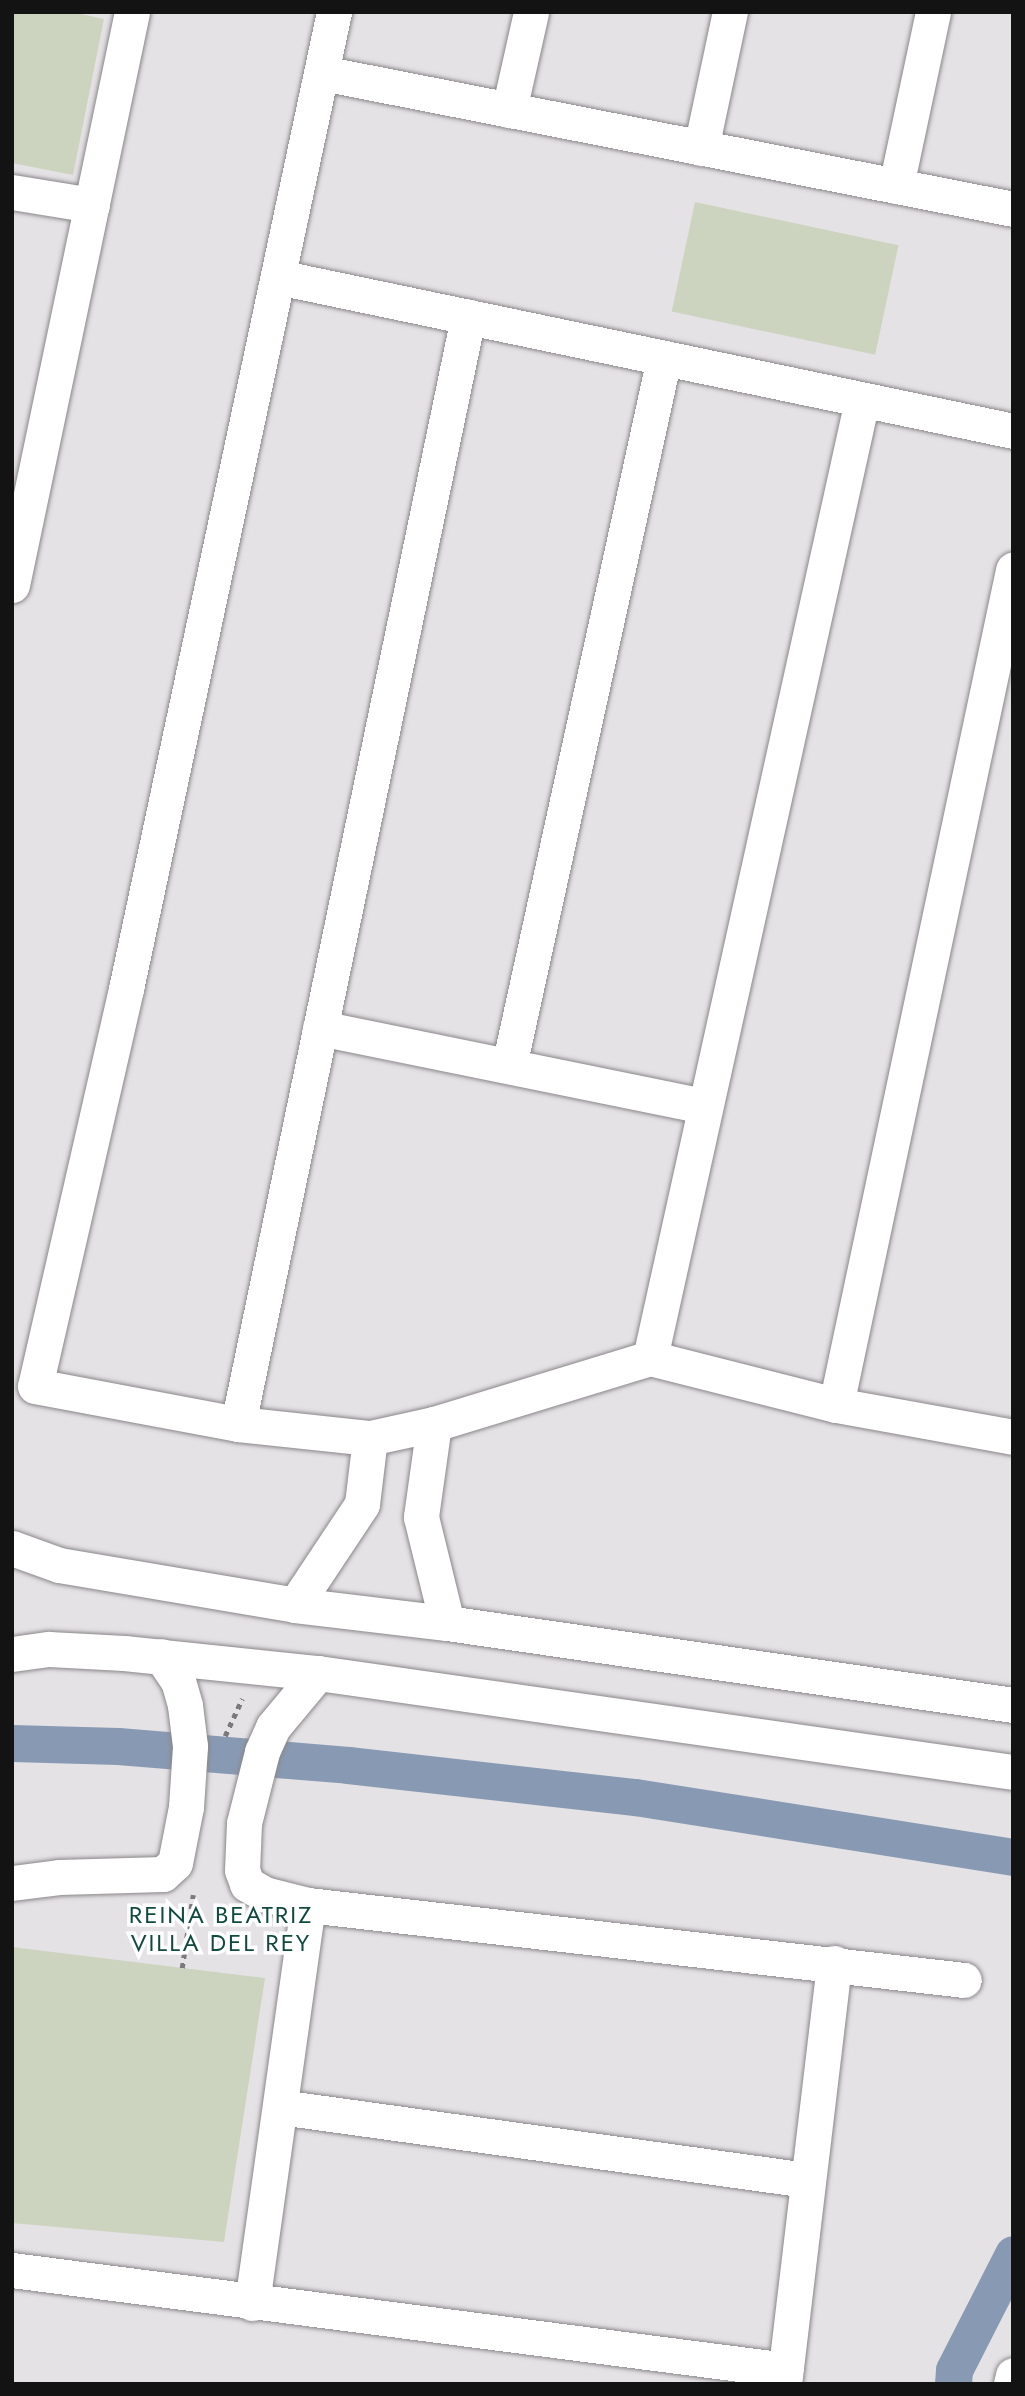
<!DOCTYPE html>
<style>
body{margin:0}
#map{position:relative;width:1025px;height:2396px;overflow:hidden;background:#e5e2e5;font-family:Jost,sans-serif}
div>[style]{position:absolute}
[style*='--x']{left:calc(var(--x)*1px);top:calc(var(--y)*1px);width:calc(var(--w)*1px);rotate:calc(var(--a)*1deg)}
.green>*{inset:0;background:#ccd4bf;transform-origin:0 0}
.canal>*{height:37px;margin:-18.5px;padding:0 18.5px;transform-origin:18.5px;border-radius:18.5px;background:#889ab3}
.path>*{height:4.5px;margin-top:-2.25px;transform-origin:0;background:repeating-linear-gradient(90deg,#7b797b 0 5px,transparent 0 10px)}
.roads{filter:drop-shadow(0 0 2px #8a878a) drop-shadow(0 0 2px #8a878a)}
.minor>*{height:35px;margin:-17.5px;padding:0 17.5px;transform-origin:17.5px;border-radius:17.5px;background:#fff}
span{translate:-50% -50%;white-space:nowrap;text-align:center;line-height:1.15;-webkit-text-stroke:7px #fff;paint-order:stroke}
.quarter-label{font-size:24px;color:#0f493f;letter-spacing:2px}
.frame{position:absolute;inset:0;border:14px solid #141314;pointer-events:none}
</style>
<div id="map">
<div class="green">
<i style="clip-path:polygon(12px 12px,72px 12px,104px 19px,73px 175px,12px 163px)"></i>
<i style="left:695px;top:202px;width:208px;height:112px;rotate:12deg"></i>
<i style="clip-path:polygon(12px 1947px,265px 1978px,224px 2242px,12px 2223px)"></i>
</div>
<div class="canal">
<i style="--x:12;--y:1743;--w:106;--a:1.6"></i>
<i style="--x:118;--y:1746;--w:231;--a:4.7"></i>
<i style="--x:348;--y:1765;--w:289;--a:6.4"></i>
<i style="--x:635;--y:1797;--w:383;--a:9"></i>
<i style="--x:953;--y:2384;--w:14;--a:-86"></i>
<i style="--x:954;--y:2370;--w:130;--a:-63"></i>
</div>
<div class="path">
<i style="--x:225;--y:1736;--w:41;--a:-65.3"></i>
<i style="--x:182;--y:1968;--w:74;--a:-81.4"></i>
</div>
<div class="roads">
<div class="minor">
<i style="--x:334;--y:12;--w:999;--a:102.02"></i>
<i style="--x:126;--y:989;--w:407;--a:102.9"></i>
<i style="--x:35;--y:1386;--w:207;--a:10.6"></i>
<i style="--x:238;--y:1424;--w:133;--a:6.1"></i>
<i style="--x:370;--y:1438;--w:66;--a:-12.3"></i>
<i style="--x:434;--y:1424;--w:226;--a:-17"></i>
<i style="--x:650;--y:1358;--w:192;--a:14.2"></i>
<i style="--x:836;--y:1405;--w:180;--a:10.2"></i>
<i style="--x:322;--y:73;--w:704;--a:11.13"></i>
<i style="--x:509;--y:110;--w:100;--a:-77.3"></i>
<i style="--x:701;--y:148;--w:139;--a:-78"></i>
<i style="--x:896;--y:186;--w:178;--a:-78"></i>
<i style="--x:12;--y:192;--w:81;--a:9.2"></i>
<i style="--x:278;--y:277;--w:751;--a:11.83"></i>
<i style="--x:12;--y:585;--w:585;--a:-78.17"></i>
<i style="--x:320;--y:1028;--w:391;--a:11.5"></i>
<i style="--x:509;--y:1066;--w:725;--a:-77.65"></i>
<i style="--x:650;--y:1358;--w:981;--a:-77.52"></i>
<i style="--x:836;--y:1405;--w:854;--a:-78.03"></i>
<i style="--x:238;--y:1424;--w:1131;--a:-78.26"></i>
<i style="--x:434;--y:1424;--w:94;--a:98"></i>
<i style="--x:421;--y:1517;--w:109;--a:76.2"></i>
<i style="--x:12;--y:1548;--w:50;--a:19.9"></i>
<i style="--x:59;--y:1565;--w:239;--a:9.6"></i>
<i style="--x:295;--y:1605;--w:153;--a:6.8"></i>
<i style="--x:447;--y:1623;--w:572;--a:8.24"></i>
<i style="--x:295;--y:1605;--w:121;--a:-56.4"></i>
<i style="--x:362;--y:1504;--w:66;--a:-83.1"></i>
<i style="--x:12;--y:1654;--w:37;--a:-8"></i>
<i style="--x:49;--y:1649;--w:75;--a:3.1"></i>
<i style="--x:124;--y:1653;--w:195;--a:5.9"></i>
<i style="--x:318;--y:1673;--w:702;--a:8.11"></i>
<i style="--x:318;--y:1673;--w:70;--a:129.8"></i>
<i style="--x:273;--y:1727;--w:27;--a:114"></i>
<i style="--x:262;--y:1752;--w:73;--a:104.2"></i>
<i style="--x:244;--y:1823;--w:47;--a:92.4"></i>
<i style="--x:242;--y:1870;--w:15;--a:70"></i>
<i style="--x:247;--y:1884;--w:20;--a:30"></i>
<i style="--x:264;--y:1894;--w:45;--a:14"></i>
<i style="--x:308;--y:1905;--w:660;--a:6.52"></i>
<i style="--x:12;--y:1883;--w:47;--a:-7.3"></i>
<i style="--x:59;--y:1877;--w:104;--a:-1.7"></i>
<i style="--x:163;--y:1874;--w:16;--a:-43"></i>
<i style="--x:175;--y:1863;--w:57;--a:-78.9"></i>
<i style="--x:186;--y:1807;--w:61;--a:-86.2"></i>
<i style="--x:190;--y:1746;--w:41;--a:-97"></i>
<i style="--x:185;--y:1705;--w:25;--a:-106"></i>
<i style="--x:178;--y:1681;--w:30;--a:-124"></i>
<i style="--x:280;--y:2107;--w:532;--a:7.89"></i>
<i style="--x:12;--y:2270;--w:780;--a:7.36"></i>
<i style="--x:252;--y:2303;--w:402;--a:-82"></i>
<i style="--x:784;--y:2384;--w:424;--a:-83.2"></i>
<i style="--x:1011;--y:2384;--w:9;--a:-77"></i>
</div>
</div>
<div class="quarter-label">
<span style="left:221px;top:1929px">REINA BEATRIZ<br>VILLA DEL REY</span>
</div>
<div class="frame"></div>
</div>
